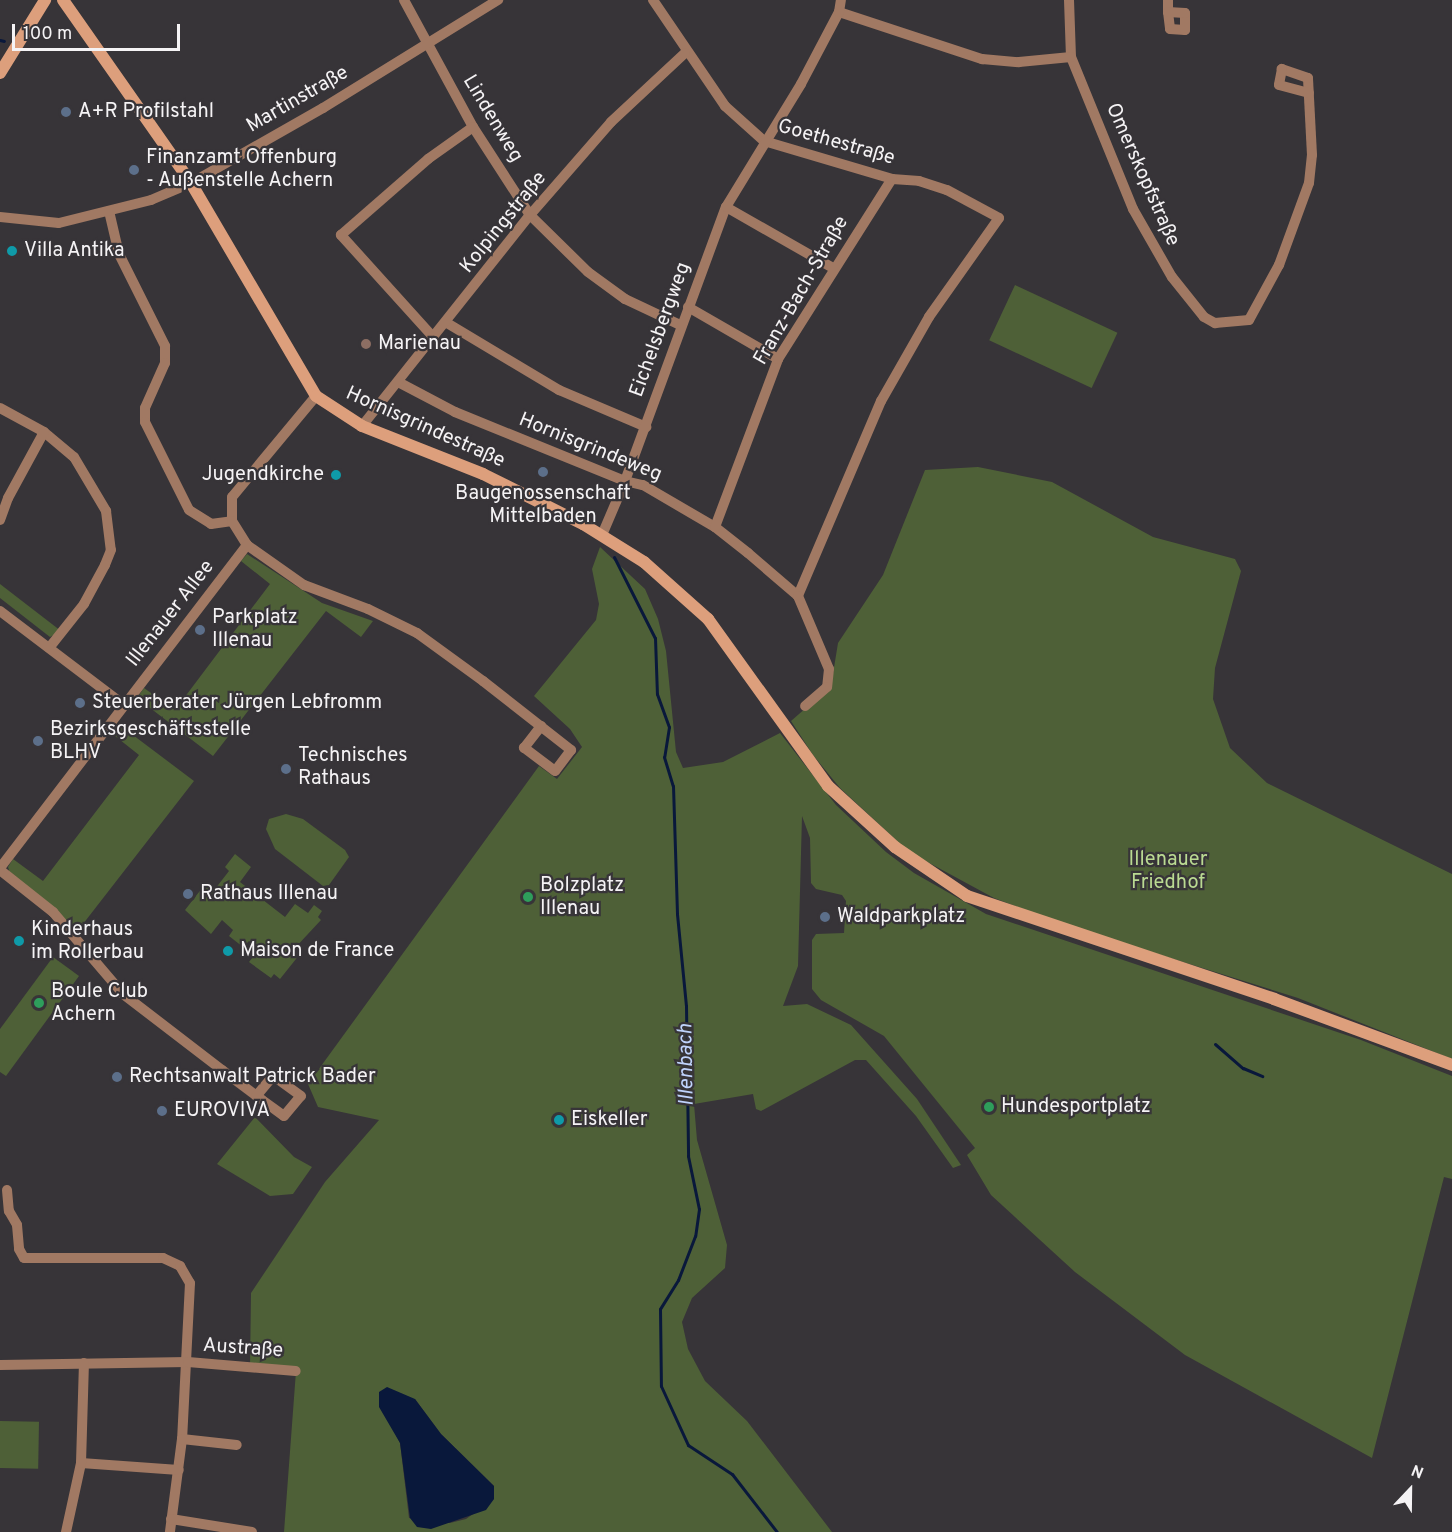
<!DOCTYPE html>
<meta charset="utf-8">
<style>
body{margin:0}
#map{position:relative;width:1452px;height:1532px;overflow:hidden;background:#373438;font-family:Overpass,sans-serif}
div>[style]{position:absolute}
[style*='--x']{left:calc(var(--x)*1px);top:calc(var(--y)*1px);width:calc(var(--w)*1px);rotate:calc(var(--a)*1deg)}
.green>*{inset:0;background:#4e6037;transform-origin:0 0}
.water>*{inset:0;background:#09183b}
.stream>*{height:3px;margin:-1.5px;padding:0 1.5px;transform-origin:1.5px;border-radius:1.5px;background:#09183b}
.street>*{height:10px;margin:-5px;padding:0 5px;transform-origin:5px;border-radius:5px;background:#a17963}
.secondary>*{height:12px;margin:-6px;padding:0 6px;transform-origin:6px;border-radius:6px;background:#dd9f7c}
.dots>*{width:16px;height:16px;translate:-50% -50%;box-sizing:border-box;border:3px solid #373438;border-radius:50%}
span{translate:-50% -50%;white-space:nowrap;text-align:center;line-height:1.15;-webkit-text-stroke:4.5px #373438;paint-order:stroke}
.street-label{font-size:20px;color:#f5f3f5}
.poi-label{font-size:20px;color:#f5f3f5}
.left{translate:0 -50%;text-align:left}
.right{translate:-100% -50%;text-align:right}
.park-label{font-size:20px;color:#bada92}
.water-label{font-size:21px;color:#bfd3fc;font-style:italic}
.north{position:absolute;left:1380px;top:1460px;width:60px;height:60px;-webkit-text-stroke:4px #373438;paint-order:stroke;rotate:22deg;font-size:16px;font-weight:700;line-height:24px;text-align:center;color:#f5f3f5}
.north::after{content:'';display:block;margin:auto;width:21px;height:27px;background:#f5f3f5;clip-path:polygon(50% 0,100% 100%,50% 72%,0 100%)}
.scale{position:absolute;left:12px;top:24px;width:168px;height:27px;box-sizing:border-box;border:3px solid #f5f3f5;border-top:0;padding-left:8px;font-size:18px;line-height:21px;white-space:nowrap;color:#f5f3f5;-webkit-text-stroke:4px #373438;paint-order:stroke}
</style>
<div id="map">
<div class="green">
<i style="left:1015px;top:285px;width:113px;height:61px;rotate:25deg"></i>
<i style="clip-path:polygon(978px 467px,1052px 482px,1153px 537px,1235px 559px,1241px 571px,1215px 668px,1213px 699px,1230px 748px,1267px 783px,1452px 874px,1452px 1059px,1298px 998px,1068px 926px,994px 898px,909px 852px,840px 788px,813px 755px,791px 721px,831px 686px,838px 643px,883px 575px,925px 470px)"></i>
<i style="clip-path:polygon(evenodd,600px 547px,645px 589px,658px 619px,666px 651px,676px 752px,683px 768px,723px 762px,780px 733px,836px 805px,886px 852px,914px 873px,986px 914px,1361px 1040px,1452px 1076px,1452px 1179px,1444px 1177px,1372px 1458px,1185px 1355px,1075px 1272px,991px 1195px,967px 1155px,975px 1148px,884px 1036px,821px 1000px,812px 989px,812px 940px,816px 934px,844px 933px,846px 901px,842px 895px,816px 889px,811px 883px,810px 838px,802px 816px,798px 966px,783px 1006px,807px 1004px,851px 1025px,917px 1099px,961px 1165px,953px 1168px,916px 1116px,866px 1060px,855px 1060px,761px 1111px,756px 1109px,753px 1094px,694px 1104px,697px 1140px,727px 1245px,725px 1268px,692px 1298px,682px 1322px,688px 1349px,705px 1381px,747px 1421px,832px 1532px,284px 1532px,296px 1371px,250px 1367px,251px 1293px,325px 1182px,379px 1120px,318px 1107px,308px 1084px,539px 766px,557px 779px,582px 747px,570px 729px,534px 696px,596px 620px,599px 604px,592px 569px,600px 547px,415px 1399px,441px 1434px,494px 1486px,494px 1499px,466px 1519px,450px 1523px,409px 1518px,400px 1443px,392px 1427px,415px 1399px)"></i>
<i style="clip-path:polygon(247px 554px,322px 603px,373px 621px,361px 637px,326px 611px,213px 756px,137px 698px,144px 688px,175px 710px,270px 584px,241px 561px)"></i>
<i style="clip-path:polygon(0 584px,61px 631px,50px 637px,0 598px)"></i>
<i style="clip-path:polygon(117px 723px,194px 781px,76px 933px,10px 874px,8px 867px,13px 859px,43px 881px,139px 755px,110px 732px)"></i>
<i style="clip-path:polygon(286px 814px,303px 819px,345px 850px,349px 857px,329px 885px,323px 886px,275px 849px,266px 829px,269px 819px)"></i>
<i style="clip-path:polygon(235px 854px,251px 867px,240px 882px,285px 917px,295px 904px,308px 913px,314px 905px,322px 911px,318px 917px,321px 920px,294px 949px,300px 954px,280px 979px,274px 974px,271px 978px,249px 962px,259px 949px,249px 941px,243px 947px,229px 936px,233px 930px,222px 920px,211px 934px,185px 910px,206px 883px,215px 889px,229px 871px,225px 867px)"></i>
<i style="clip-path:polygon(53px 957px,79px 976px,6px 1076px,0 1072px,0 1029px)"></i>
<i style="clip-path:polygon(255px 1117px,294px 1157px,312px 1167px,293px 1194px,270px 1196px,217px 1164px)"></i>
<i style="left:0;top:1421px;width:39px;height:47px;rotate:1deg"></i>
</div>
<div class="water">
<i style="clip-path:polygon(387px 1387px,415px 1399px,441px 1434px,494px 1486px,494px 1499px,486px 1510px,431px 1529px,417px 1527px,410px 1518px,400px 1443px,379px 1407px,379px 1392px)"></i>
</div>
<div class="stream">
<i style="--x:0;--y:40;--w:4;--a:14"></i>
<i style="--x:614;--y:557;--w:91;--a:63.2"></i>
<i style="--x:655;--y:638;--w:56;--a:88"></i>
<i style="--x:657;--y:694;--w:35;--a:70"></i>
<i style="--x:669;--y:727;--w:30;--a:99"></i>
<i style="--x:664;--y:757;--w:30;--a:73"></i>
<i style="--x:673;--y:786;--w:128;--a:88.2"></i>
<i style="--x:677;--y:914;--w:92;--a:84.4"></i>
<i style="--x:686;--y:1006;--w:150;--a:89.2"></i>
<i style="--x:688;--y:1156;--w:54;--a:78.3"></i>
<i style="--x:699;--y:1209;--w:27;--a:98"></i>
<i style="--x:695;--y:1236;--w:47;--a:111.1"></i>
<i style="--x:678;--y:1280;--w:34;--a:122"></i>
<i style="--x:660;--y:1309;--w:77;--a:89.3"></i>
<i style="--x:661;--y:1386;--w:65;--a:65.4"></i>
<i style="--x:688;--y:1445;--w:53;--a:33.4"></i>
<i style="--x:732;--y:1474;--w:73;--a:52.2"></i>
<i style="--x:1215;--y:1044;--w:37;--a:41"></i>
<i style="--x:1243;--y:1068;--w:21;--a:23"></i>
</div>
<div class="street">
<i style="--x:404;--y:0;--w:145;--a:61.5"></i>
<i style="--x:473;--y:127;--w:105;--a:57.1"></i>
<i style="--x:530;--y:215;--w:81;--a:44.5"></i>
<i style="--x:588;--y:272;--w:46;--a:36.1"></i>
<i style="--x:625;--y:299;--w:61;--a:25.3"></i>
<i style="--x:653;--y:0;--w:128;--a:55.8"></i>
<i style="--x:725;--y:106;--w:52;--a:41.9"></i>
<i style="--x:764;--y:141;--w:134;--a:16.5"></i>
<i style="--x:892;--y:179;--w:27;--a:4"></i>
<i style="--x:919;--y:181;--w:29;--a:18"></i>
<i style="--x:947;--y:190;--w:59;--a:28.3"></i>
<i style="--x:999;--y:218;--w:121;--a:125.3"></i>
<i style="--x:929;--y:317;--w:97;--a:119.7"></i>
<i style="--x:881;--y:401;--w:212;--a:113.1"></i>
<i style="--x:1069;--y:0;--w:57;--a:88"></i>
<i style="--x:1071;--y:57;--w:164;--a:67.8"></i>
<i style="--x:1133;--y:209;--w:78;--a:60.2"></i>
<i style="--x:1172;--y:277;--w:51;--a:51.3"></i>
<i style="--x:1204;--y:317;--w:13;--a:29"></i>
<i style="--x:1215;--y:323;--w:34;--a:-5"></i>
<i style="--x:1249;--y:320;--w:63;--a:-61.4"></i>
<i style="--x:1279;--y:265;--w:87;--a:-69.9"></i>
<i style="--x:1309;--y:183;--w:28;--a:-84"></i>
<i style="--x:1312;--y:155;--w:77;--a:-93"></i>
<i style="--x:1308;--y:78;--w:28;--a:-161"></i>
<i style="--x:1282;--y:69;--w:16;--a:101"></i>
<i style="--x:1279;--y:85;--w:31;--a:15"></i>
<i style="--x:1168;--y:0;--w:12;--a:90"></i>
<i style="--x:1168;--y:12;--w:17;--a:83"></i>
<i style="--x:1170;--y:29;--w:15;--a:4"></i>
<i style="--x:1185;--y:30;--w:17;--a:-90"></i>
<i style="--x:1185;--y:13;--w:17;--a:-177"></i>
<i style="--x:839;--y:12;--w:151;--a:18.2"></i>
<i style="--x:982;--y:59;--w:37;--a:5"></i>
<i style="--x:1019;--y:62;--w:52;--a:-5.5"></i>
<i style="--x:726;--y:207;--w:123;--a:29.7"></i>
<i style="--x:109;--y:211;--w:44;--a:76.9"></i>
<i style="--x:119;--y:254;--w:103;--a:63.4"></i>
<i style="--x:165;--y:346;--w:17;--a:90"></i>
<i style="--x:165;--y:363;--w:49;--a:114"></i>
<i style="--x:145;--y:408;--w:14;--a:90"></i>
<i style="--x:145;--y:422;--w:98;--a:63.4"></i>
<i style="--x:189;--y:510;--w:26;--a:32"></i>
<i style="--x:211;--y:524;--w:21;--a:-8"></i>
<i style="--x:0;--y:217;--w:59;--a:5.8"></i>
<i style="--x:59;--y:223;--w:95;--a:-14"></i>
<i style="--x:151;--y:200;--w:43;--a:-23"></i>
<i style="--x:191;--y:183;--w:152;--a:-29.6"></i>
<i style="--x:323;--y:108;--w:206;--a:-31.7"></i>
<i style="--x:688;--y:307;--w:104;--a:30"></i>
<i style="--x:447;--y:323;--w:131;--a:30.9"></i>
<i style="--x:559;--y:390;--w:95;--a:23"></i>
<i style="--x:434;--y:338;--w:139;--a:-132.1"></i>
<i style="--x:341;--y:235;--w:116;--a:-41.1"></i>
<i style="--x:428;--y:159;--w:55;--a:-35.4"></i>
<i style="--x:400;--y:383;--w:62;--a:27.8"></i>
<i style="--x:455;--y:412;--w:183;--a:22.1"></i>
<i style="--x:625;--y:481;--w:18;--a:13"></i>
<i style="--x:643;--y:485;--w:83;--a:30.3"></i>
<i style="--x:715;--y:527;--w:42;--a:38.2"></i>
<i style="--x:748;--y:553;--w:66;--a:40.7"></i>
<i style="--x:798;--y:596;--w:79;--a:67"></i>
<i style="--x:829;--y:669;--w:18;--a:96"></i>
<i style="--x:827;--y:687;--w:29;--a:139"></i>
<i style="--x:316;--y:396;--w:131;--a:129.7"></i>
<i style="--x:232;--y:497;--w:24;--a:90"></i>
<i style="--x:232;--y:521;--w:28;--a:58"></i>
<i style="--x:247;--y:545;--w:70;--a:35.1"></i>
<i style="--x:304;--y:585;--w:68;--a:20.6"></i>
<i style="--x:368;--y:609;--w:55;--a:26.1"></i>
<i style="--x:417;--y:633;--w:82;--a:36"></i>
<i style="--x:483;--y:681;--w:112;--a:38.1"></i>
<i style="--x:571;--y:750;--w:26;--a:127"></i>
<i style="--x:555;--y:771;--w:39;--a:-143"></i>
<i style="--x:524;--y:748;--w:28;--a:-52"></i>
<i style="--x:0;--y:408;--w:50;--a:28.6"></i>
<i style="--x:44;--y:432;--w:39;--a:40"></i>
<i style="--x:74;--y:457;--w:63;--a:59.3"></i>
<i style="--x:106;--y:511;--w:39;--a:83"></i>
<i style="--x:111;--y:550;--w:16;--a:112"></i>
<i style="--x:105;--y:565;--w:44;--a:118.3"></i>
<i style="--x:84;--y:604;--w:56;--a:128.5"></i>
<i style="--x:362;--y:426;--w:270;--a:-51.5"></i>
<i style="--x:530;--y:215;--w:123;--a:-48.9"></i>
<i style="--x:611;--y:122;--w:101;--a:-43"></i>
<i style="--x:0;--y:520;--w:23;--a:-70"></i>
<i style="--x:8;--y:498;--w:75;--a:-61.4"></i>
<i style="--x:715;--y:527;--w:179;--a:-69.4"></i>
<i style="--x:778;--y:359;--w:213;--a:-57.7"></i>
<i style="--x:602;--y:535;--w:59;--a:-66.9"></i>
<i style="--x:625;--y:481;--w:292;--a:-69.8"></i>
<i style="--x:726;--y:207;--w:144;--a:-58.6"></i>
<i style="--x:801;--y:84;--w:81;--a:-62.2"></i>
<i style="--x:839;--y:12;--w:12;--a:-81"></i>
<i style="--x:0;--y:611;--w:156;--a:37.2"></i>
<i style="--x:0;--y:868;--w:407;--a:-52.6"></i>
<i style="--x:0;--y:870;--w:68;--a:38.4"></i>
<i style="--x:53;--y:912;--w:108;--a:49.5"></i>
<i style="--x:123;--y:994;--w:125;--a:37.5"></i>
<i style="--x:222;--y:1070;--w:50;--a:36.9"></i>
<i style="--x:262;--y:1100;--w:27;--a:36"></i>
<i style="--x:284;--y:1116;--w:26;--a:-50"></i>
<i style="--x:301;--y:1096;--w:34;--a:-144"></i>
<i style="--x:273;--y:1076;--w:26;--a:130"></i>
<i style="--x:7;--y:1190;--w:21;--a:85"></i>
<i style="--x:9;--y:1211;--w:16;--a:60"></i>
<i style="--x:17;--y:1225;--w:24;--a:85"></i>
<i style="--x:19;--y:1249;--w:10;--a:61"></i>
<i style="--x:24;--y:1258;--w:139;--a:0"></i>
<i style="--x:163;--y:1258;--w:19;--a:25"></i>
<i style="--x:180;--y:1266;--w:20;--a:60"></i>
<i style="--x:190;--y:1283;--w:156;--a:92.9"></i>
<i style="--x:182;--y:1439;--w:94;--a:97.4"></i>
<i style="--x:0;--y:1365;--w:188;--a:-0.9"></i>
<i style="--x:188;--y:1362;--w:108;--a:4.8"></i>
<i style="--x:182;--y:1439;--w:55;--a:6.2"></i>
<i style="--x:81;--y:1463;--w:98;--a:4.1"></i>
<i style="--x:171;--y:1519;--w:82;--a:9.1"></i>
<i style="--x:66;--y:1532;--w:71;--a:-77.7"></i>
<i style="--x:81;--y:1463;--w:100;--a:-88.3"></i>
</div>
<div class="secondary">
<i style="--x:63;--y:0;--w:223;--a:55"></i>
<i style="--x:191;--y:183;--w:247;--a:59.6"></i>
<i style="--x:316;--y:396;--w:55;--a:33.1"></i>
<i style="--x:362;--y:426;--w:130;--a:21.6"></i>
<i style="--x:483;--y:474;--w:112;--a:26.6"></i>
<i style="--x:583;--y:524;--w:72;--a:31.9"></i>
<i style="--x:644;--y:562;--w:86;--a:41.7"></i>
<i style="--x:708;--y:619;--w:206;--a:54.3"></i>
<i style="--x:828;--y:786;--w:91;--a:42.3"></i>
<i style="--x:895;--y:847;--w:87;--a:34.2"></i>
<i style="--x:967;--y:896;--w:324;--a:18.5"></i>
<i style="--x:1274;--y:999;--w:190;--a:20.3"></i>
<i style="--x:0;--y:73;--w:86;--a:-58.3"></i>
</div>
<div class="dots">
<i style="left:66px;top:112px;background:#5c6f8a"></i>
<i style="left:134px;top:170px;background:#5c6f8a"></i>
<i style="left:12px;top:251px;background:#0f9aa8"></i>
<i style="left:366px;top:344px;background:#8d6e63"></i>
<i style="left:543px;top:472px;background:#5c6f8a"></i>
<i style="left:336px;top:475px;background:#0f9aa8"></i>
<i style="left:200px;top:630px;background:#5c6f8a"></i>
<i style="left:80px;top:703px;background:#5c6f8a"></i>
<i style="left:38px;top:741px;background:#5c6f8a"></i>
<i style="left:286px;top:769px;background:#5c6f8a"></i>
<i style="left:188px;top:894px;background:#5c6f8a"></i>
<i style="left:528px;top:897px;background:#2e9e5b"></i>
<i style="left:825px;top:917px;background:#5c6f8a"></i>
<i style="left:19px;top:941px;background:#0f9aa8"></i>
<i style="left:228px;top:951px;background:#0f9aa8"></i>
<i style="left:39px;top:1003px;background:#2e9e5b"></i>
<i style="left:117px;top:1077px;background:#5c6f8a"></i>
<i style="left:989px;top:1107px;background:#2e9e5b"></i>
<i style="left:162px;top:1111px;background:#5c6f8a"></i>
<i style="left:559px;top:1120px;background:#0f9aa8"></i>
</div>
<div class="street-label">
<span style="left:298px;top:100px;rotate:-30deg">Martinstraße</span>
<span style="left:492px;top:119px;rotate:59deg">Lindenweg</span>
<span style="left:836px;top:143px;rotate:16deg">Goethestraße</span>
<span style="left:1142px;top:175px;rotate:66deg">Omerskopfstraße</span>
<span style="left:504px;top:223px;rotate:-51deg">Kolpingstraße</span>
<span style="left:802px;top:291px;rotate:-60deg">Franz-Bach-Straße</span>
<span style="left:661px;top:330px;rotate:-70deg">Eichelsbergweg</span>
<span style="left:425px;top:428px;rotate:24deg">Hornisgrindestraße</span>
<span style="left:590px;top:448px;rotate:22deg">Hornisgrindeweg</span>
<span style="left:171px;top:614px;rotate:-52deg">Illenauer Allee</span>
<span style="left:243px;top:1349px;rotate:4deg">Austraße</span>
</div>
<div class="poi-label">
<span class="left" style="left:78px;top:112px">A+R Profilstahl</span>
<span class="left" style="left:146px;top:170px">Finanzamt Offenburg<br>- Außenstelle Achern</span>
<span class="left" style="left:24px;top:251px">Villa Antika</span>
<span class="left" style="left:378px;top:344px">Marienau</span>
<span class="right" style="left:324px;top:475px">Jugendkirche</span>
<span style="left:543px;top:506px">Baugenossenschaft<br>Mittelbaden</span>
<span class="left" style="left:212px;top:630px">Parkplatz<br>Illenau</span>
<span class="left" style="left:92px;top:703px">Steuerberater Jürgen Lebfromm</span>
<span class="left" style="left:50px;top:742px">Bezirksgeschäftsstelle<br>BLHV</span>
<span class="left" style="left:298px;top:768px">Technisches<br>Rathaus</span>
<span class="left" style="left:540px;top:898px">Bolzplatz<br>Illenau</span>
<span class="left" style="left:200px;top:894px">Rathaus Illenau</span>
<span class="left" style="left:837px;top:917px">Waldparkplatz</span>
<span class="left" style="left:31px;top:942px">Kinderhaus<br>im Rollerbau</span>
<span class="left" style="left:240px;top:951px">Maison de France</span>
<span class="left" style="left:51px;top:1004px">Boule Club<br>Achern</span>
<span class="left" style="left:129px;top:1077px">Rechtsanwalt Patrick Bader</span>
<span class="left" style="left:1001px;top:1107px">Hundesportplatz</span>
<span class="left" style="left:174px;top:1111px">EUROVIVA</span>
<span class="left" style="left:571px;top:1120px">Eiskeller</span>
</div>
<div class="park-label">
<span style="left:1168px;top:872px">Illenauer<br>Friedhof</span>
</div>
<div class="water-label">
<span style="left:687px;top:1065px;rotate:-91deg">Illenbach</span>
</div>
<div class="north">N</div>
<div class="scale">100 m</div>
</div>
